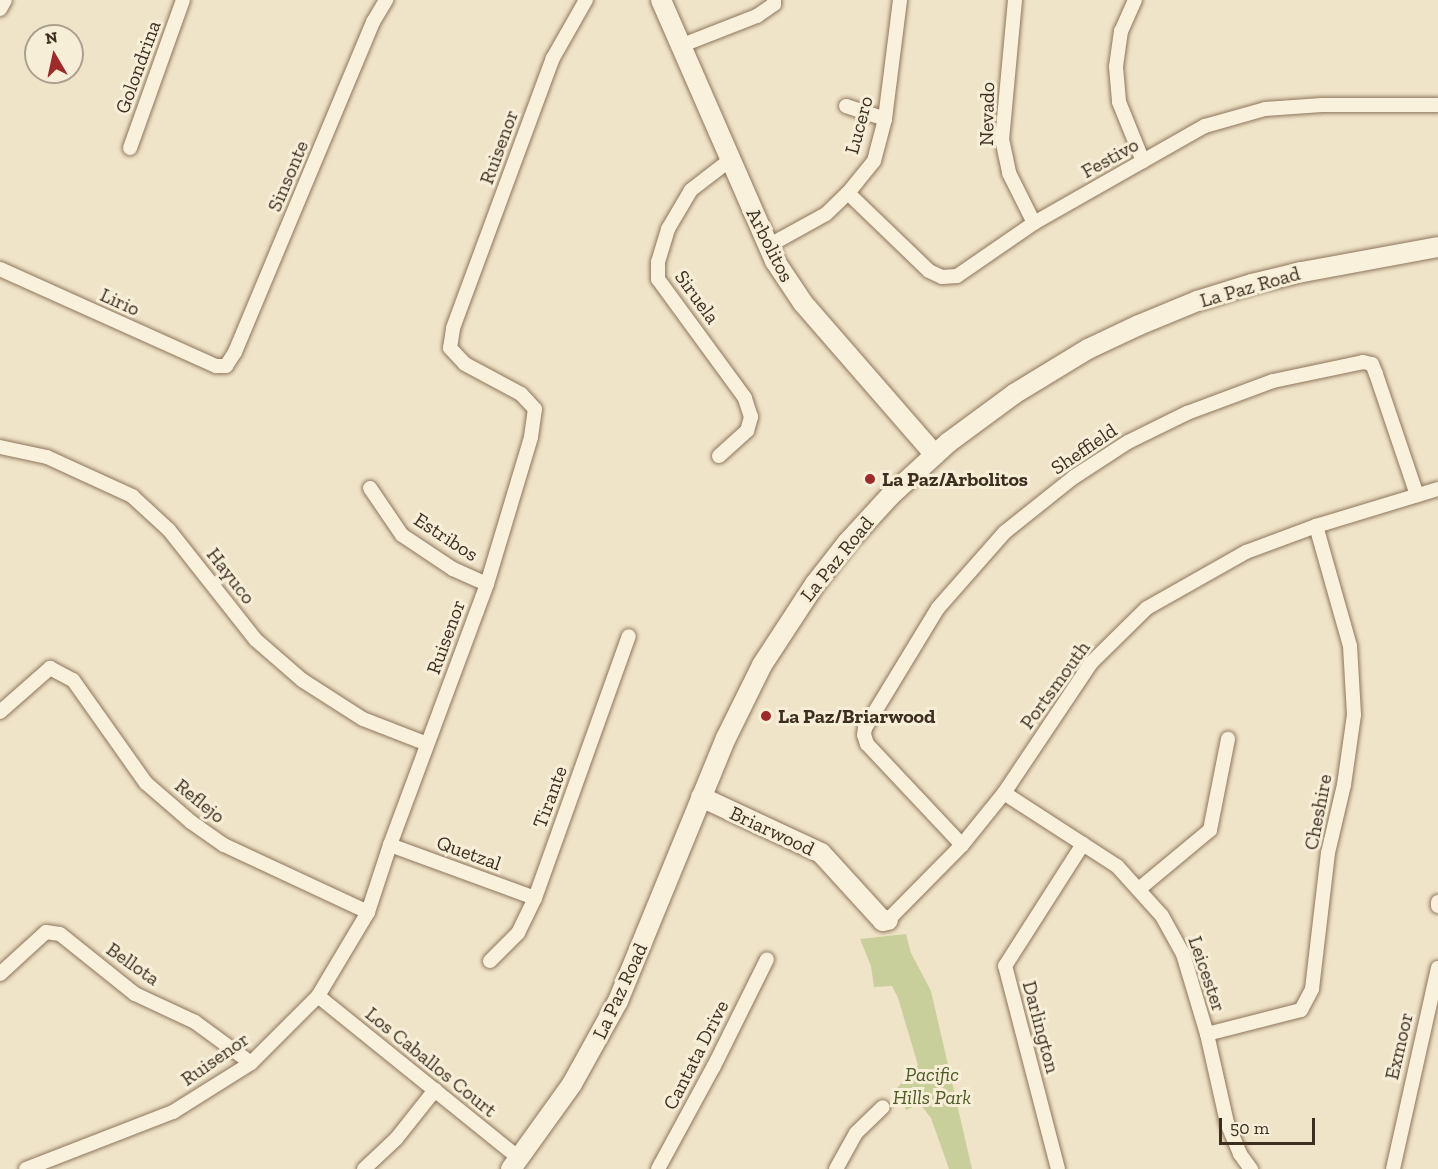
<!DOCTYPE html>
<style>
body{margin:0}
#map{position:relative;width:1438px;height:1169px;overflow:hidden;background:#f0e4c8;font-family:"Zilla Slab",serif}
div>[style]{position:absolute}
[style*='--x']{left:calc(var(--x)*1px);top:calc(var(--y)*1px);width:calc(var(--w)*1px);rotate:calc(var(--a)*1deg)}
.green>*{inset:0;background:#c9cf9b}
.roads{filter:drop-shadow(0 0 2px #8d765c) drop-shadow(0 0 2px #8d765c)}
.street>*{height:14px;margin:-7px;padding:0 7px;transform-origin:7px;border-radius:7px;background:#faf1dc}
.secondary>*{height:20px;margin:-10px;padding:0 10px;transform-origin:10px;border-radius:10px;background:#faf1dc}
.dots>*{width:16px;height:16px;translate:-50% -50%;box-sizing:border-box;border:3px solid #f7eed8;border-radius:50%}
span{translate:-50% -50%;white-space:nowrap;text-align:center;line-height:1.15;-webkit-text-stroke:6px #f7eed8;paint-order:stroke}
.street-label{font-size:20px;color:#3d2e20}
.poi-label{font-size:20px;color:#3d2e20;font-weight:700}
.left{translate:0 -50%;text-align:left}
.park-label{font-size:20px;color:#4d5a26;font-style:italic}
.north{position:absolute;left:24px;top:24px;width:60px;height:60px;box-sizing:border-box;background:#f7eed8;border:2px solid #ada18e;border-radius:50%;rotate:351deg;font-size:16px;font-weight:700;line-height:24px;text-align:center;color:#3d2e20}
.north::after{content:'';display:block;margin:auto;width:21px;height:27px;background:#9e2a2b;clip-path:polygon(50% 0,100% 100%,50% 72%,0 100%)}
.scale{position:absolute;left:1219px;top:1118px;width:96px;height:27px;box-sizing:border-box;border:3px solid #3d2e20;border-top:0;padding-left:8px;font-size:18px;line-height:21px;white-space:nowrap;color:#3d2e20;-webkit-text-stroke:4px #f7eed8;paint-order:stroke}
</style>
<div id="map">
<div class="green">
<i style="clip-path:polygon(906px 934px,911px 953px,931px 991px,972px 1169px,949px 1169px,931px 1118px,920px 1104px,906px 1110px,897px 1088px,918px 1065px,898px 998px,892px 986px,874px 987px,871px 966px,860px 939px)"></i>
</div>
<div class="roads">
<div class="street">
<i style="--x:1015;--y:0;--w:140;--a:95.3"></i>
<i style="--x:1002;--y:139;--w:35;--a:78"></i>
<i style="--x:1009;--y:173;--w:56;--a:63.4"></i>
<i style="--x:1135;--y:0;--w:34;--a:114"></i>
<i style="--x:1121;--y:31;--w:36;--a:98"></i>
<i style="--x:1116;--y:67;--w:35;--a:85"></i>
<i style="--x:1119;--y:102;--w:64;--a:67.9"></i>
<i style="--x:0;--y:9;--w:10;--a:-61"></i>
<i style="--x:680;--y:46;--w:83;--a:-21.3"></i>
<i style="--x:757;--y:16;--w:21;--a:-35"></i>
<i style="--x:774;--y:4;--w:4;--a:-90"></i>
<i style="--x:846;--y:106;--w:41;--a:18.4"></i>
<i style="--x:130;--y:148;--w:157;--a:-70.3"></i>
<i style="--x:848;--y:193;--w:112;--a:43.9"></i>
<i style="--x:929;--y:271;--w:14;--a:25"></i>
<i style="--x:942;--y:277;--w:15;--a:-4"></i>
<i style="--x:957;--y:276;--w:93;--a:-34.5"></i>
<i style="--x:1034;--y:223;--w:197;--a:-29.6"></i>
<i style="--x:1205;--y:126;--w:62;--a:-15.8"></i>
<i style="--x:1265;--y:109;--w:57;--a:-4"></i>
<i style="--x:1322;--y:105;--w:116;--a:0"></i>
<i style="--x:768;--y:246;--w:66;--a:-28.9"></i>
<i style="--x:826;--y:214;--w:30;--a:-44"></i>
<i style="--x:848;--y:193;--w:41;--a:-50.9"></i>
<i style="--x:874;--y:161;--w:43;--a:-75.3"></i>
<i style="--x:885;--y:119;--w:120;--a:-82.8"></i>
<i style="--x:0;--y:269;--w:237;--a:24.2"></i>
<i style="--x:216;--y:366;--w:10;--a:0"></i>
<i style="--x:226;--y:366;--w:17;--a:-57"></i>
<i style="--x:235;--y:352;--w:358;--a:-67.3"></i>
<i style="--x:373;--y:22;--w:26;--a:-59"></i>
<i style="--x:0;--y:447;--w:48;--a:12"></i>
<i style="--x:47;--y:457;--w:94;--a:24.6"></i>
<i style="--x:132;--y:496;--w:50;--a:42.6"></i>
<i style="--x:169;--y:530;--w:140;--a:51.7"></i>
<i style="--x:256;--y:640;--w:61;--a:41"></i>
<i style="--x:302;--y:680;--w:72;--a:32.6"></i>
<i style="--x:363;--y:719;--w:69;--a:21.3"></i>
<i style="--x:719;--y:456;--w:38;--a:-42"></i>
<i style="--x:747;--y:431;--w:15;--a:-74"></i>
<i style="--x:751;--y:417;--w:20;--a:-108"></i>
<i style="--x:745;--y:398;--w:147;--a:-126.2"></i>
<i style="--x:658;--y:279;--w:17;--a:-90"></i>
<i style="--x:658;--y:262;--w:34;--a:-73"></i>
<i style="--x:668;--y:229;--w:45;--a:-59.5"></i>
<i style="--x:691;--y:190;--w:49;--a:-37.6"></i>
<i style="--x:370;--y:488;--w:57;--a:55.8"></i>
<i style="--x:402;--y:535;--w:61;--a:33.7"></i>
<i style="--x:453;--y:569;--w:37;--a:24"></i>
<i style="--x:0;--y:712;--w:67;--a:-41.3"></i>
<i style="--x:50;--y:668;--w:26;--a:28"></i>
<i style="--x:73;--y:680;--w:126;--a:54.7"></i>
<i style="--x:146;--y:783;--w:60;--a:40.9"></i>
<i style="--x:191;--y:822;--w:40;--a:34.9"></i>
<i style="--x:224;--y:845;--w:159;--a:25"></i>
<i style="--x:1004;--y:793;--w:135;--a:32.9"></i>
<i style="--x:1117;--y:866;--w:67;--a:48"></i>
<i style="--x:1162;--y:916;--w:43;--a:61.1"></i>
<i style="--x:1183;--y:954;--w:84;--a:73.3"></i>
<i style="--x:1207;--y:1034;--w:91;--a:77.3"></i>
<i style="--x:1227;--y:1123;--w:34;--a:67"></i>
<i style="--x:1240;--y:1154;--w:19;--a:54"></i>
<i style="--x:390;--y:845;--w:154;--a:20.1"></i>
<i style="--x:962;--y:845;--w:139;--a:-133.2"></i>
<i style="--x:867;--y:744;--w:9;--a:-108"></i>
<i style="--x:864;--y:735;--w:7;--a:-82"></i>
<i style="--x:865;--y:728;--w:140;--a:-58.7"></i>
<i style="--x:938;--y:608;--w:101;--a:-48.6"></i>
<i style="--x:1005;--y:532;--w:88;--a:-38.6"></i>
<i style="--x:1074;--y:477;--w:64;--a:-32.9"></i>
<i style="--x:1128;--y:442;--w:66;--a:-26.2"></i>
<i style="--x:1187;--y:413;--w:92;--a:-20.4"></i>
<i style="--x:1273;--y:381;--w:92;--a:-11.9"></i>
<i style="--x:1363;--y:362;--w:9;--a:13"></i>
<i style="--x:1372;--y:364;--w:11;--a:68"></i>
<i style="--x:1376;--y:374;--w:128;--a:71.3"></i>
<i style="--x:1139;--y:889;--w:92;--a:-39.7"></i>
<i style="--x:1210;--y:830;--w:93;--a:-78.8"></i>
<i style="--x:1438;--y:902;--w:4;--a:90"></i>
<i style="--x:888;--y:920;--w:105;--a:-45.4"></i>
<i style="--x:962;--y:845;--w:67;--a:-51.1"></i>
<i style="--x:1004;--y:793;--w:156;--a:-56.2"></i>
<i style="--x:1091;--y:663;--w:78;--a:-44.5"></i>
<i style="--x:1147;--y:608;--w:114;--a:-29.5"></i>
<i style="--x:1246;--y:552;--w:75;--a:-20.4"></i>
<i style="--x:1316;--y:526;--w:127;--a:-16.9"></i>
<i style="--x:490;--y:961;--w:40;--a:-45"></i>
<i style="--x:518;--y:933;--w:39;--a:-64"></i>
<i style="--x:535;--y:898;--w:278;--a:-70.3"></i>
<i style="--x:0;--y:974;--w:62;--a:-42.4"></i>
<i style="--x:46;--y:932;--w:14;--a:8"></i>
<i style="--x:60;--y:934;--w:96;--a:38.7"></i>
<i style="--x:135;--y:994;--w:66;--a:25"></i>
<i style="--x:195;--y:1022;--w:69;--a:36.2"></i>
<i style="--x:318;--y:996;--w:258;--a:38.9"></i>
<i style="--x:1207;--y:1034;--w:97;--a:-14.3"></i>
<i style="--x:1301;--y:1010;--w:24;--a:-62"></i>
<i style="--x:1312;--y:989;--w:137;--a:-83.3"></i>
<i style="--x:1328;--y:853;--w:70;--a:-76.8"></i>
<i style="--x:1344;--y:785;--w:71;--a:-81.9"></i>
<i style="--x:1354;--y:715;--w:69;--a:-93.3"></i>
<i style="--x:1350;--y:646;--w:125;--a:-105.8"></i>
<i style="--x:26;--y:1169;--w:158;--a:-21.2"></i>
<i style="--x:173;--y:1112;--w:92;--a:-32.1"></i>
<i style="--x:251;--y:1063;--w:95;--a:-45"></i>
<i style="--x:318;--y:996;--w:98;--a:-59.2"></i>
<i style="--x:368;--y:912;--w:71;--a:-71.8"></i>
<i style="--x:390;--y:845;--w:278;--a:-69.6"></i>
<i style="--x:487;--y:584;--w:153;--a:-73.3"></i>
<i style="--x:531;--y:437;--w:28;--a:-82"></i>
<i style="--x:535;--y:409;--w:21;--a:-133"></i>
<i style="--x:521;--y:394;--w:64;--a:-151.8"></i>
<i style="--x:465;--y:364;--w:22;--a:-133"></i>
<i style="--x:450;--y:348;--w:20;--a:-81"></i>
<i style="--x:453;--y:328;--w:288;--a:-69.7"></i>
<i style="--x:553;--y:58;--w:67;--a:-60.4"></i>
<i style="--x:364;--y:1169;--w:44;--a:-43.2"></i>
<i style="--x:396;--y:1139;--w:63;--a:-51.5"></i>
<i style="--x:658;--y:1169;--w:117;--a:-61.5"></i>
<i style="--x:714;--y:1066;--w:119;--a:-63.6"></i>
<i style="--x:836;--y:1169;--w:41;--a:-60.9"></i>
<i style="--x:856;--y:1133;--w:37;--a:-44"></i>
<i style="--x:1058;--y:1169;--w:210;--a:-104.6"></i>
<i style="--x:1005;--y:966;--w:145;--a:-57.4"></i>
<i style="--x:1393;--y:1169;--w:206;--a:-77.4"></i>
</div>
<div class="secondary">
<i style="--x:661;--y:0;--w:285;--a:66.4"></i>
<i style="--x:775;--y:261;--w:50;--a:56.3"></i>
<i style="--x:803;--y:303;--w:201;--a:49"></i>
<i style="--x:701;--y:797;--w:132;--a:25"></i>
<i style="--x:821;--y:853;--w:92;--a:47.6"></i>
<i style="--x:883;--y:921;--w:5;--a:-11"></i>
<i style="--x:511;--y:1169;--w:105;--a:-54.3"></i>
<i style="--x:572;--y:1084;--w:95;--a:-61"></i>
<i style="--x:618;--y:1001;--w:284;--a:-67.7"></i>
<i style="--x:726;--y:738;--w:81;--a:-63.7"></i>
<i style="--x:762;--y:665;--w:97;--a:-56.8"></i>
<i style="--x:815;--y:584;--w:52;--a:-52"></i>
<i style="--x:847;--y:543;--w:64;--a:-47.5"></i>
<i style="--x:890;--y:496;--w:80;--a:-42.5"></i>
<i style="--x:949;--y:442;--w:81;--a:-36.4"></i>
<i style="--x:1014;--y:394;--w:87;--a:-31.3"></i>
<i style="--x:1088;--y:349;--w:56;--a:-25.2"></i>
<i style="--x:1139;--y:325;--w:63;--a:-22.5"></i>
<i style="--x:1197;--y:301;--w:58;--a:-17.2"></i>
<i style="--x:1252;--y:284;--w:51;--a:-13.5"></i>
<i style="--x:1302;--y:272;--w:138;--a:-10.4"></i>
</div>
</div>
<div class="dots">
<i style="left:870px;top:479px;background:#9e2a2b"></i>
<i style="left:766px;top:716px;background:#9e2a2b"></i>
</div>
<div class="street-label">
<span style="left:138px;top:67px;rotate:-70deg">Golondrina</span>
<span style="left:987px;top:114px;rotate:-89deg">Nevado</span>
<span style="left:859px;top:125px;rotate:-75deg">Lucero</span>
<span style="left:499px;top:147px;rotate:-70deg">Ruisenor</span>
<span style="left:1110px;top:158px;rotate:-29deg">Festivo</span>
<span style="left:288px;top:176px;rotate:-67deg">Sinsonte</span>
<span style="left:770px;top:245px;rotate:63deg">Arbolitos</span>
<span style="left:1250px;top:287px;rotate:-16deg">La Paz Road</span>
<span style="left:697px;top:297px;rotate:54deg">Siruela</span>
<span style="left:120px;top:302px;rotate:24deg">Lirio</span>
<span style="left:1084px;top:449px;rotate:-34deg">Sheffield</span>
<span style="left:446px;top:537px;rotate:33deg">Estribos</span>
<span style="left:837px;top:559px;rotate:-51deg">La Paz Road</span>
<span style="left:231px;top:576px;rotate:52deg">Hayuco</span>
<span style="left:446px;top:637px;rotate:-70deg">Ruisenor</span>
<span style="left:1055px;top:685px;rotate:-54deg">Portsmouth</span>
<span style="left:550px;top:797px;rotate:-70deg">Tirante</span>
<span style="left:200px;top:801px;rotate:39deg">Reflejo</span>
<span style="left:1318px;top:812px;rotate:-79deg">Cheshire</span>
<span style="left:772px;top:831px;rotate:25deg">Briarwood</span>
<span style="left:469px;top:853px;rotate:20deg">Quetzal</span>
<span style="left:133px;top:964px;rotate:35deg">Bellota</span>
<span style="left:1207px;top:974px;rotate:71deg">Leicester</span>
<span style="left:620px;top:991px;rotate:-65deg">La Paz Road</span>
<span style="left:1041px;top:1027px;rotate:75deg">Darlington</span>
<span style="left:1399px;top:1046px;rotate:-77deg">Exmoor</span>
<span style="left:696px;top:1055px;rotate:-63deg">Cantata Drive</span>
<span style="left:215px;top:1059px;rotate:-35deg">Ruisenor</span>
<span style="left:431px;top:1062px;rotate:39deg">Los Caballos Court</span>
</div>
<div class="poi-label">
<span class="left" style="left:882px;top:479px">La Paz/Arbolitos</span>
<span class="left" style="left:778px;top:716px">La Paz/Briarwood</span>
</div>
<div class="park-label">
<span style="left:932px;top:1086px">Pacific<br>Hills Park</span>
</div>
<div class="north">N</div>
<div class="scale">50 m</div>
</div>
